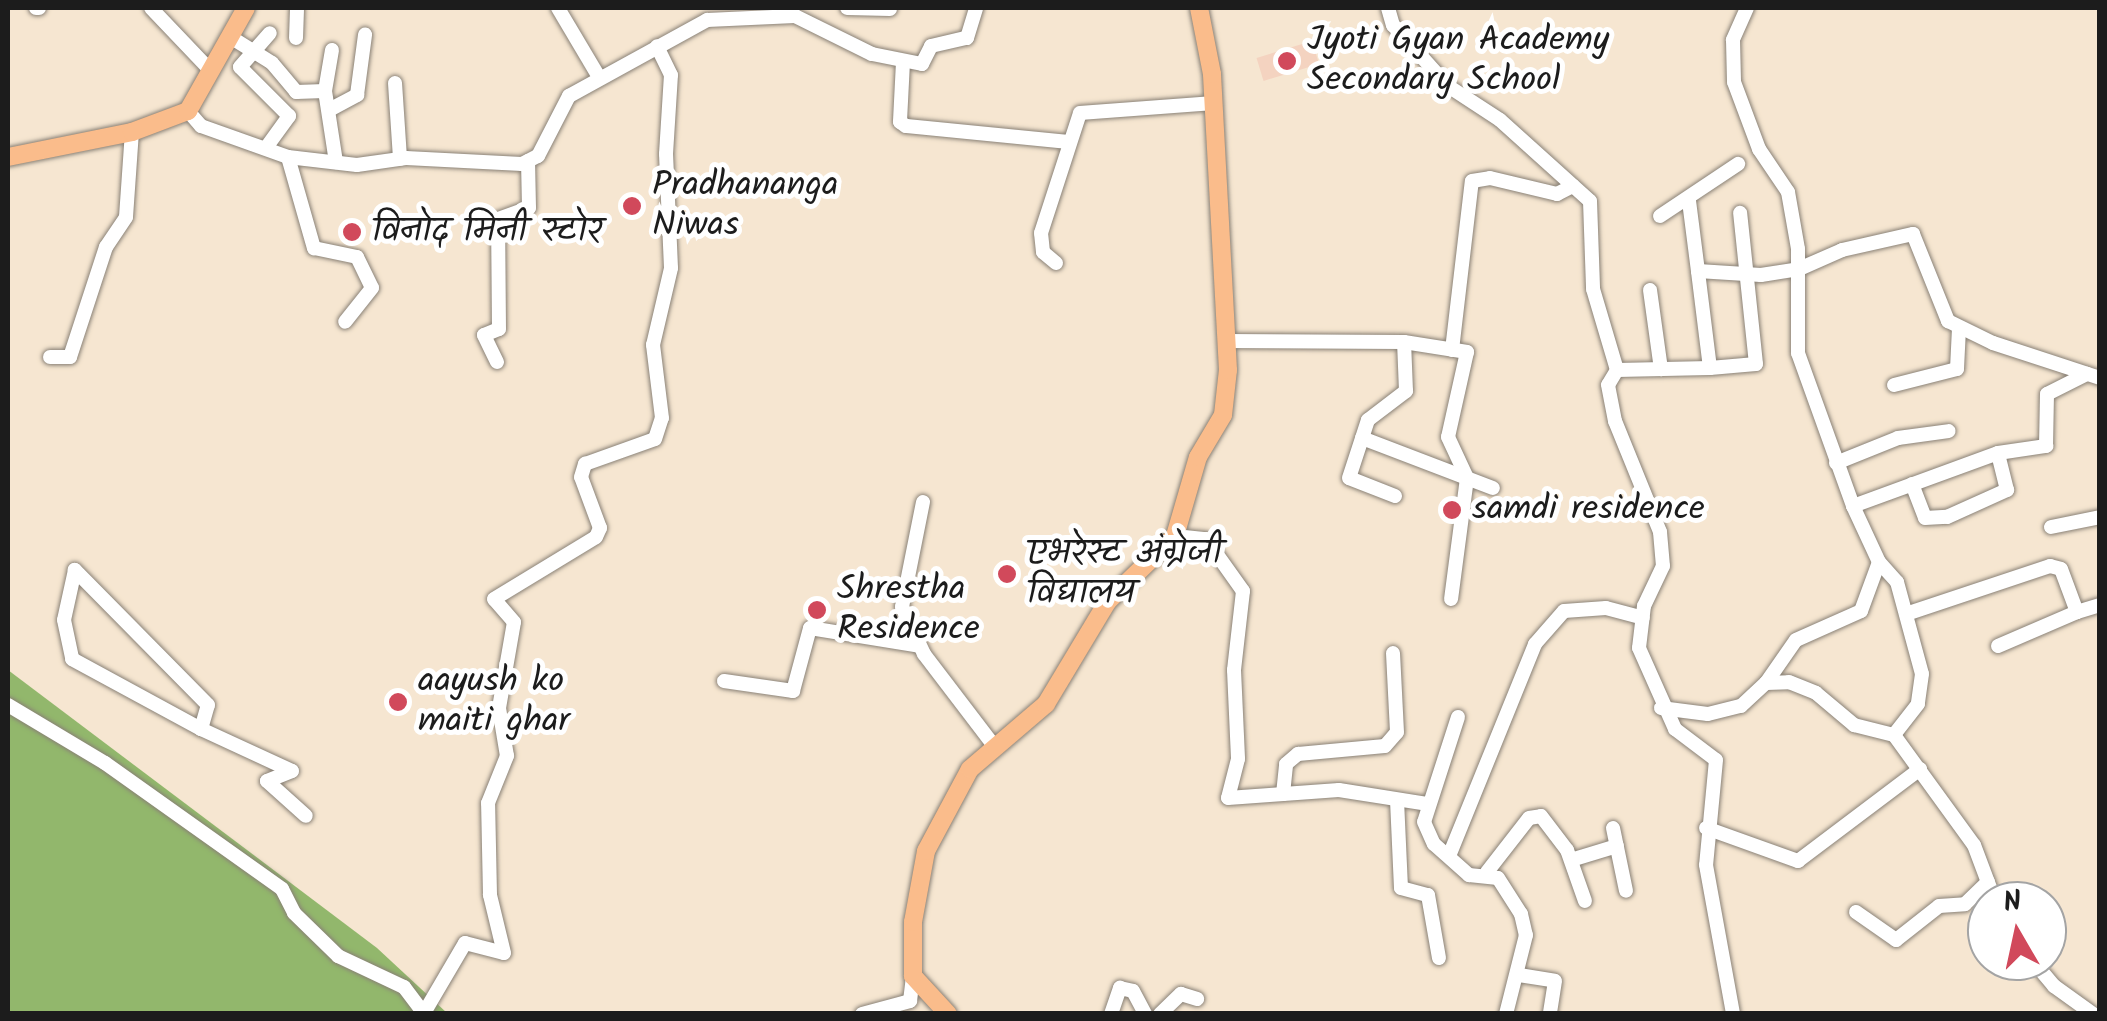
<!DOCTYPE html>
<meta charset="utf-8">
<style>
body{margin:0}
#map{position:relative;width:2107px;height:1021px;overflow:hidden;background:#f6e6d1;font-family:Kalam,"Playpen Sans Deva",sans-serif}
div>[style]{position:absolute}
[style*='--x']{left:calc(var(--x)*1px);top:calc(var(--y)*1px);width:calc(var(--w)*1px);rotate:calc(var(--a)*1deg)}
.built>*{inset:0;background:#f4d3c0;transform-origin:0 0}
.forest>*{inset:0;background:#92b76c}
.roads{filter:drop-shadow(0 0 2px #898176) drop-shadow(0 0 2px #898176)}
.minor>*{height:14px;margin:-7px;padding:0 7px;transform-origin:7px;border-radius:7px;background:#fff}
.major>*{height:18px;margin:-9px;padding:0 9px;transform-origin:9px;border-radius:9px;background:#fabc8b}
.dots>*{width:28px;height:28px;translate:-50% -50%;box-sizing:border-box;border:5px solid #fff;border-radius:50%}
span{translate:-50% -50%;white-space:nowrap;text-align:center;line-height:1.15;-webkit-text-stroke:10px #fff;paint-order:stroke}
.poi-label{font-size:35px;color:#1c1c1c}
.left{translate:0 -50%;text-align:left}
.frame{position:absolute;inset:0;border:10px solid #1c1c1c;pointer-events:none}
.north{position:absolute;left:1967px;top:881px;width:100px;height:100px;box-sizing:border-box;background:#fff;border:2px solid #a4a4a4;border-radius:50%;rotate:351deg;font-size:28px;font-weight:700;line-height:40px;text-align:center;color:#1c1c1c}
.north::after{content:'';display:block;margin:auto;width:35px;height:45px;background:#d1495b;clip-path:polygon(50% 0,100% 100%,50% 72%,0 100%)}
</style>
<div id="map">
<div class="built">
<i style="left:1312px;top:41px;width:24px;height:58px;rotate:73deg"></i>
</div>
<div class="forest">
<i style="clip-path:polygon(8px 670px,377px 948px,447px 1013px,8px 1013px)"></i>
</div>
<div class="roads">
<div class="minor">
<i style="--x:36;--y:8;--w:3;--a:0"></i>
<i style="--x:151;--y:8;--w:87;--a:46.4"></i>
<i style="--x:558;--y:8;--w:80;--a:59.3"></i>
<i style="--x:847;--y:8;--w:43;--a:1.3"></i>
<i style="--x:1388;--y:8;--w:18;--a:74"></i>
<i style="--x:1393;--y:25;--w:82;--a:48"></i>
<i style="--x:1448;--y:86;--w:62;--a:33.2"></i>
<i style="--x:1500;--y:120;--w:121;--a:42"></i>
<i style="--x:1590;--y:201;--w:88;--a:88"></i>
<i style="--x:1593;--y:289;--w:84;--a:73.5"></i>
<i style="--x:1617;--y:370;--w:17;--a:121"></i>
<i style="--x:1608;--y:385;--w:37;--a:79"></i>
<i style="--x:1615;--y:421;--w:120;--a:67.9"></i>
<i style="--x:1660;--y:532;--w:34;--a:85"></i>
<i style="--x:1663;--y:566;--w:44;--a:115.4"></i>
<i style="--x:1644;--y:606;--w:42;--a:96.8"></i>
<i style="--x:1639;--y:648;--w:89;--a:66"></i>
<i style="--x:1675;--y:729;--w:51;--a:37.1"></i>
<i style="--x:1716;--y:760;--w:105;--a:95.4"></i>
<i style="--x:1706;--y:865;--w:151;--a:79.7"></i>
<i style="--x:1747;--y:8;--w:35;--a:114"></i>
<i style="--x:1733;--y:40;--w:42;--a:88.6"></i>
<i style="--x:1734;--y:82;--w:72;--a:69.5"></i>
<i style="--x:1759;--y:149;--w:52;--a:56"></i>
<i style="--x:1788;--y:192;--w:58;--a:80"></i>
<i style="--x:1798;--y:249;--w:104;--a:90"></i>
<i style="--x:1798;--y:353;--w:163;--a:70.2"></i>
<i style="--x:1853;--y:506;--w:62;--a:65.1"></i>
<i style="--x:1879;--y:562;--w:27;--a:48"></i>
<i style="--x:1897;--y:582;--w:95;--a:74.8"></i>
<i style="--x:1922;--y:674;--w:30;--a:98"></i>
<i style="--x:1918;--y:704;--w:39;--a:128"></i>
<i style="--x:1894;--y:735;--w:136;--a:54"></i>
<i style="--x:1974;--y:845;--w:60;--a:69.4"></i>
<i style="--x:232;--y:38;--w:47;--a:32"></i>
<i style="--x:272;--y:63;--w:38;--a:50"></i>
<i style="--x:296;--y:92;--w:29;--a:-2"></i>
<i style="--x:296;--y:38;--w:30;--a:-88"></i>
<i style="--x:332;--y:50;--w:42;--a:99.7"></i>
<i style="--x:325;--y:91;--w:72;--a:81.2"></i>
<i style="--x:903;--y:62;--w:60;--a:92.9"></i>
<i style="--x:900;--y:122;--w:7;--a:34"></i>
<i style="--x:906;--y:126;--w:164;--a:5.6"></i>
<i style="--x:395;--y:83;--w:76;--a:86.2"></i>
<i style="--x:331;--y:109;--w:30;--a:-28"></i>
<i style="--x:357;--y:95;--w:61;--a:-82.4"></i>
<i style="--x:188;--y:111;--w:20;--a:49"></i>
<i style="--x:201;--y:126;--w:92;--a:19.6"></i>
<i style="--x:288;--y:157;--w:69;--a:6.6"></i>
<i style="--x:357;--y:165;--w:49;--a:-8.1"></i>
<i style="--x:406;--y:158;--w:116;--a:3"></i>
<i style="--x:522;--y:164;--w:18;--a:-27"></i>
<i style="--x:538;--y:156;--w:68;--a:-62.7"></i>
<i style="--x:569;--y:96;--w:158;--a:-28.8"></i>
<i style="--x:707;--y:20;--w:88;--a:-2.6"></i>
<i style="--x:795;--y:16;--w:86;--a:26.3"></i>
<i style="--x:872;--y:54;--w:51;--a:11.3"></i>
<i style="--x:922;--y:64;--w:20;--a:-63"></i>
<i style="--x:931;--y:46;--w:37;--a:-13"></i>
<i style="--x:967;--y:38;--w:31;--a:-73"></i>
<i style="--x:268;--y:145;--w:36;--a:-54"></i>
<i style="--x:289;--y:116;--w:69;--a:-135"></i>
<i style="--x:240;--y:67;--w:45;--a:-48.6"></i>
<i style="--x:288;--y:157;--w:95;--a:74.1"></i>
<i style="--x:314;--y:248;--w:44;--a:11.8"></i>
<i style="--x:357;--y:257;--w:34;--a:64"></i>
<i style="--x:372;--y:288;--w:43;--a:128.5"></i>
<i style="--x:1689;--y:201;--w:71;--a:82.7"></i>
<i style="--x:1660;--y:216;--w:94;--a:-33.7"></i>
<i style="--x:1056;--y:263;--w:17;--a:-140"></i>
<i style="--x:1043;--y:252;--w:19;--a:-96"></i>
<i style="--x:1041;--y:233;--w:126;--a:-72"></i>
<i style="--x:1080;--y:113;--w:134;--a:-4.3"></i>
<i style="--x:1650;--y:290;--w:80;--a:82.1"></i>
<i style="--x:1225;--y:341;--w:179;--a:0.3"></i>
<i style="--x:1404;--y:342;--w:64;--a:9"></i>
<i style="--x:1467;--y:352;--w:87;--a:102.6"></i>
<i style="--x:1448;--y:437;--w:45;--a:65.1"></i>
<i style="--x:1467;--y:478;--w:122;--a:97.5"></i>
<i style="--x:1452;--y:350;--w:170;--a:-83.3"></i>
<i style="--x:1472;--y:181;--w:18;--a:-9"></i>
<i style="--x:1490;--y:178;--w:69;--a:13.4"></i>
<i style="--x:1557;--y:194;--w:18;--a:-27"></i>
<i style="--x:50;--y:357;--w:20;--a:0"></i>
<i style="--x:70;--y:357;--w:116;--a:-71.9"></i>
<i style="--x:106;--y:247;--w:36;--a:-56"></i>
<i style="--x:126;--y:217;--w:85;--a:-86"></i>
<i style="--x:497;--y:362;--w:30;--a:-116"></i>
<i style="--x:484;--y:335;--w:16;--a:-22"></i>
<i style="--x:499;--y:329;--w:110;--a:-90.5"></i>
<i style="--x:498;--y:219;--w:33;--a:-20"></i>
<i style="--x:529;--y:208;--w:47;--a:-91.2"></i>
<i style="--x:1710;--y:368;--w:46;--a:-5"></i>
<i style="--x:1756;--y:364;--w:152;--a:-96"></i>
<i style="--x:1617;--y:370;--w:93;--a:-1.2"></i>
<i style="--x:1710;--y:368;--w:98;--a:-97.1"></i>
<i style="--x:1698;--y:271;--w:63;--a:3.6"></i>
<i style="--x:1761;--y:275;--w:38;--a:-9"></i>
<i style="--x:1799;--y:269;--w:47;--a:-23.8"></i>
<i style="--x:1842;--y:250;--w:73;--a:-12.7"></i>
<i style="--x:1913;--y:234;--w:94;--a:68.1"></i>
<i style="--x:1948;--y:321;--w:50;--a:26.1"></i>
<i style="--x:1993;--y:343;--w:113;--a:18.1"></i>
<i style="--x:1894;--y:385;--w:65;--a:-14.3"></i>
<i style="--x:1957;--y:369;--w:41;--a:-87.2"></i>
<i style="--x:1362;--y:438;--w:140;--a:20.9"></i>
<i style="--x:1836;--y:463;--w:67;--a:-22"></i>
<i style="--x:1898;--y:438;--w:51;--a:-7.8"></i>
<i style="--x:1912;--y:484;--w:36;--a:69"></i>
<i style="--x:1925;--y:518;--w:22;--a:-3"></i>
<i style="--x:1947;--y:517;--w:66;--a:-24.2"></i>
<i style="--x:2007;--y:490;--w:38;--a:-104"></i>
<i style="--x:1395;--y:496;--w:49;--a:-158.6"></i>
<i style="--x:1349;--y:478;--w:61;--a:-71.9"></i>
<i style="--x:1368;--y:420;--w:48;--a:-37.3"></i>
<i style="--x:1406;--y:391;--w:49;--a:-92.3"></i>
<i style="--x:923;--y:502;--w:107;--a:101.3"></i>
<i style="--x:902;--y:607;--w:52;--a:64.9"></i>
<i style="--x:924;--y:654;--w:116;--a:52.7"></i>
<i style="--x:1853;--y:506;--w:154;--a:-20.1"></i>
<i style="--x:1998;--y:453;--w:49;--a:-8.3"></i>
<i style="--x:2046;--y:446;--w:52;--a:-88.9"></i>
<i style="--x:2047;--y:394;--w:45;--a:-26.6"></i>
<i style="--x:2051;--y:527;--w:50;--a:-11.5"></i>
<i style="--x:1175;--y:536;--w:31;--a:6"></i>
<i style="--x:1206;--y:539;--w:64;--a:54.6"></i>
<i style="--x:1243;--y:591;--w:80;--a:96.5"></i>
<i style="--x:1234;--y:670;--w:89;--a:87.4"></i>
<i style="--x:1238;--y:759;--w:40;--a:104.4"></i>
<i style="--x:1228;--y:798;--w:111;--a:-4.1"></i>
<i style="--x:1339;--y:790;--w:89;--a:9"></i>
<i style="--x:1909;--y:613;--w:149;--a:-18.4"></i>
<i style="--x:2050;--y:566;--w:11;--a:15"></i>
<i style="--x:2061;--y:569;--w:46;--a:69.6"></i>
<i style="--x:2077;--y:612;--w:24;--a:-17"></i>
<i style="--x:1998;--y:646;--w:86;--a:-23.3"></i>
<i style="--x:724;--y:681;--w:70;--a:8.2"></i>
<i style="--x:793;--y:691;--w:65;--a:-74.9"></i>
<i style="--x:810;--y:628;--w:111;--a:9.3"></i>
<i style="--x:1766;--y:683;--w:52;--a:-55.1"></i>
<i style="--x:1796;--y:640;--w:71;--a:-24"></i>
<i style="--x:1861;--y:611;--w:52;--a:-69.8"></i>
<i style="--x:8;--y:705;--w:113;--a:30.9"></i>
<i style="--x:105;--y:763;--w:217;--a:35.4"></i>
<i style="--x:282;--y:889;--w:27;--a:63"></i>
<i style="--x:294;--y:913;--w:62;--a:44.3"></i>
<i style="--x:338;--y:956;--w:73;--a:25.2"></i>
<i style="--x:404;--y:987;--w:34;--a:53"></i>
<i style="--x:1661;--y:708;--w:47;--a:7.3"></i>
<i style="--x:1708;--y:714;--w:34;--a:-14"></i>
<i style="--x:1741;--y:706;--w:34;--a:-43"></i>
<i style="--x:1766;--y:683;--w:23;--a:-2"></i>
<i style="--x:1789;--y:682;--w:29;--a:22"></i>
<i style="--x:1816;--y:693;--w:50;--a:40.1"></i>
<i style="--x:1854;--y:725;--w:41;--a:14"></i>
<i style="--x:1458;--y:717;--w:110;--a:107.9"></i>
<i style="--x:1424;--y:822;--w:24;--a:66"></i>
<i style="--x:1434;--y:844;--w:47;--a:41.5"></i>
<i style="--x:1469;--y:875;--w:29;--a:6"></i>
<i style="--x:1498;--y:878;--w:43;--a:57.4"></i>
<i style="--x:1521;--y:914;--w:22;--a:77"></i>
<i style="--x:1526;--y:935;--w:81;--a:104.2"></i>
<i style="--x:201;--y:729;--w:25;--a:-74"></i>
<i style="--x:208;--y:705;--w:190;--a:-134.6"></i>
<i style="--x:75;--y:570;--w:51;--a:102.4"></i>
<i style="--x:64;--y:620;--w:40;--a:78"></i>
<i style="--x:72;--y:659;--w:147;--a:28.5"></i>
<i style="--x:201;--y:729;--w:100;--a:24.8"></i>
<i style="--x:292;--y:771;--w:27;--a:158"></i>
<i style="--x:267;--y:781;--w:52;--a:41.9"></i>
<i style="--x:1283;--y:794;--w:30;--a:-84"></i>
<i style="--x:1286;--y:764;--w:16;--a:-40"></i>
<i style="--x:1298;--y:754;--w:87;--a:-5.3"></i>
<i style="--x:1385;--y:746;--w:18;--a:-49"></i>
<i style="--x:1397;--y:732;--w:79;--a:-92.9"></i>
<i style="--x:1397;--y:800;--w:88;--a:87.4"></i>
<i style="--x:1401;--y:888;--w:28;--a:15"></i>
<i style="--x:1428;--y:895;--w:64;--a:80.1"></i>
<i style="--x:1613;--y:828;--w:64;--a:78.3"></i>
<i style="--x:1706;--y:828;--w:98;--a:19.7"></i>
<i style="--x:1798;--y:861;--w:153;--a:-37"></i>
<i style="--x:1449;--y:856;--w:229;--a:-67.9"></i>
<i style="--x:1535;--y:644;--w:44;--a:-48.7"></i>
<i style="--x:1564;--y:611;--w:42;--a:-4.1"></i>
<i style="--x:1606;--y:608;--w:38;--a:15"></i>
<i style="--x:1571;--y:860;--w:48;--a:-16.9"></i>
<i style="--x:1487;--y:872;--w:68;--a:-52.1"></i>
<i style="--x:1529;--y:818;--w:12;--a:-9"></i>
<i style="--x:1541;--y:816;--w:43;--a:52.6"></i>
<i style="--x:1567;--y:850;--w:54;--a:70.6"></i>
<i style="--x:1856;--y:912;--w:49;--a:35"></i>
<i style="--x:1896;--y:940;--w:55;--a:-38.3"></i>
<i style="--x:1939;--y:906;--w:26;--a:-4"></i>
<i style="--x:1965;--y:904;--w:32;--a:-44"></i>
<i style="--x:2033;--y:961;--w:33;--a:50"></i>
<i style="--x:2054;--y:986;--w:48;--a:35.7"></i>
<i style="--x:1519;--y:975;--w:36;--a:9"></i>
<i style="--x:1555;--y:981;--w:33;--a:99"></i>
<i style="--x:424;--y:1013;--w:81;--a:-59.6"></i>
<i style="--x:465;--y:943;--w:40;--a:14.4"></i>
<i style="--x:504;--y:953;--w:60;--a:-103.6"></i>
<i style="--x:490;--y:895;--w:92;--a:-91.2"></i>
<i style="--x:488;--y:803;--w:51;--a:-68"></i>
<i style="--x:507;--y:756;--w:49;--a:-99.5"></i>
<i style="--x:499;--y:708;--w:87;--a:-80.1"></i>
<i style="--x:514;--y:622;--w:30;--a:-131"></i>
<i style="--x:494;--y:599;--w:119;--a:-31.3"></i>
<i style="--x:596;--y:537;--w:10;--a:-66"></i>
<i style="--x:600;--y:528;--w:54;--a:-110.4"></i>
<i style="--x:581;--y:477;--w:14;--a:-73"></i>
<i style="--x:585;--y:464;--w:74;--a:-19.7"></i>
<i style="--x:655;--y:439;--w:22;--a:-72"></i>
<i style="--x:662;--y:418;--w:74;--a:-97"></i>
<i style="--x:653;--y:345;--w:79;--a:-76.8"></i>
<i style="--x:671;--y:268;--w:114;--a:-92.5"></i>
<i style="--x:666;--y:154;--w:79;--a:-86.4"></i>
<i style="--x:671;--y:75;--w:32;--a:-116"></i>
<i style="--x:862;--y:1014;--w:50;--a:-15.2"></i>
<i style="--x:910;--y:1001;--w:25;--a:-83"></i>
<i style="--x:1111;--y:1014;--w:28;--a:-71"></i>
<i style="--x:1120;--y:988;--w:13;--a:13"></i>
<i style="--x:1133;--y:991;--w:26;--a:62"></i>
<i style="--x:1160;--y:1014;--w:29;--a:-44"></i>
<i style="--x:1181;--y:994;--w:17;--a:17"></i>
</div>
<div class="major">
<i style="--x:8;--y:157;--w:126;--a:-11.4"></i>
<i style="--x:132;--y:132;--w:60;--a:-20.6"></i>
<i style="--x:188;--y:111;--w:118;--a:-60.6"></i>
<i style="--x:948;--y:1014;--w:52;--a:-132.6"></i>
<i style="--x:913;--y:976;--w:54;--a:-90"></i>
<i style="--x:913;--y:922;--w:72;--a:-79.6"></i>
<i style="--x:926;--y:851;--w:93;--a:-61.8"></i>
<i style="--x:970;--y:769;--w:100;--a:-40.5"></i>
<i style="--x:1046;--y:704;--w:120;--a:-59"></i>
<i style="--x:1108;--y:601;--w:93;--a:-44.1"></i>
<i style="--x:1175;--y:536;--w:82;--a:-73.8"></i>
<i style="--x:1198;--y:457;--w:49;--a:-59.2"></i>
<i style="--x:1223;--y:415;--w:45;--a:-83.7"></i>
<i style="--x:1228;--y:370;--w:296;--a:-93.1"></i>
<i style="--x:1212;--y:74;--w:67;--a:-101.1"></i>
</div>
</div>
<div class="dots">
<i style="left:1287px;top:61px;background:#d1495b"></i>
<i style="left:632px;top:206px;background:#d1495b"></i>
<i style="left:352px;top:232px;background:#d1495b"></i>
<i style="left:1452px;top:510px;background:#d1495b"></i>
<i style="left:1007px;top:574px;background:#d1495b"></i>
<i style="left:817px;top:610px;background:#d1495b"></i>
<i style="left:398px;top:702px;background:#d1495b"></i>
</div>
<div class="poi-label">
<span class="left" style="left:1307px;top:61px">Jyoti Gyan Academy<br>Secondary School</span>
<span class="left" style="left:652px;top:206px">Pradhananga<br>Niwas</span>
<span class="left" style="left:372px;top:232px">विनोद मिनी स्टोर</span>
<span class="left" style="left:1472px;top:510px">samdi residence</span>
<span class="left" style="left:1027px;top:574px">एभरेस्ट अंग्रेजी<br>विद्यालय</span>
<span class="left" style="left:837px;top:610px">Shrestha<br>Residence</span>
<span class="left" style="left:418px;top:702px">aayush ko<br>maiti ghar</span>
</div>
<div class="frame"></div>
<div class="north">N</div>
</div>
